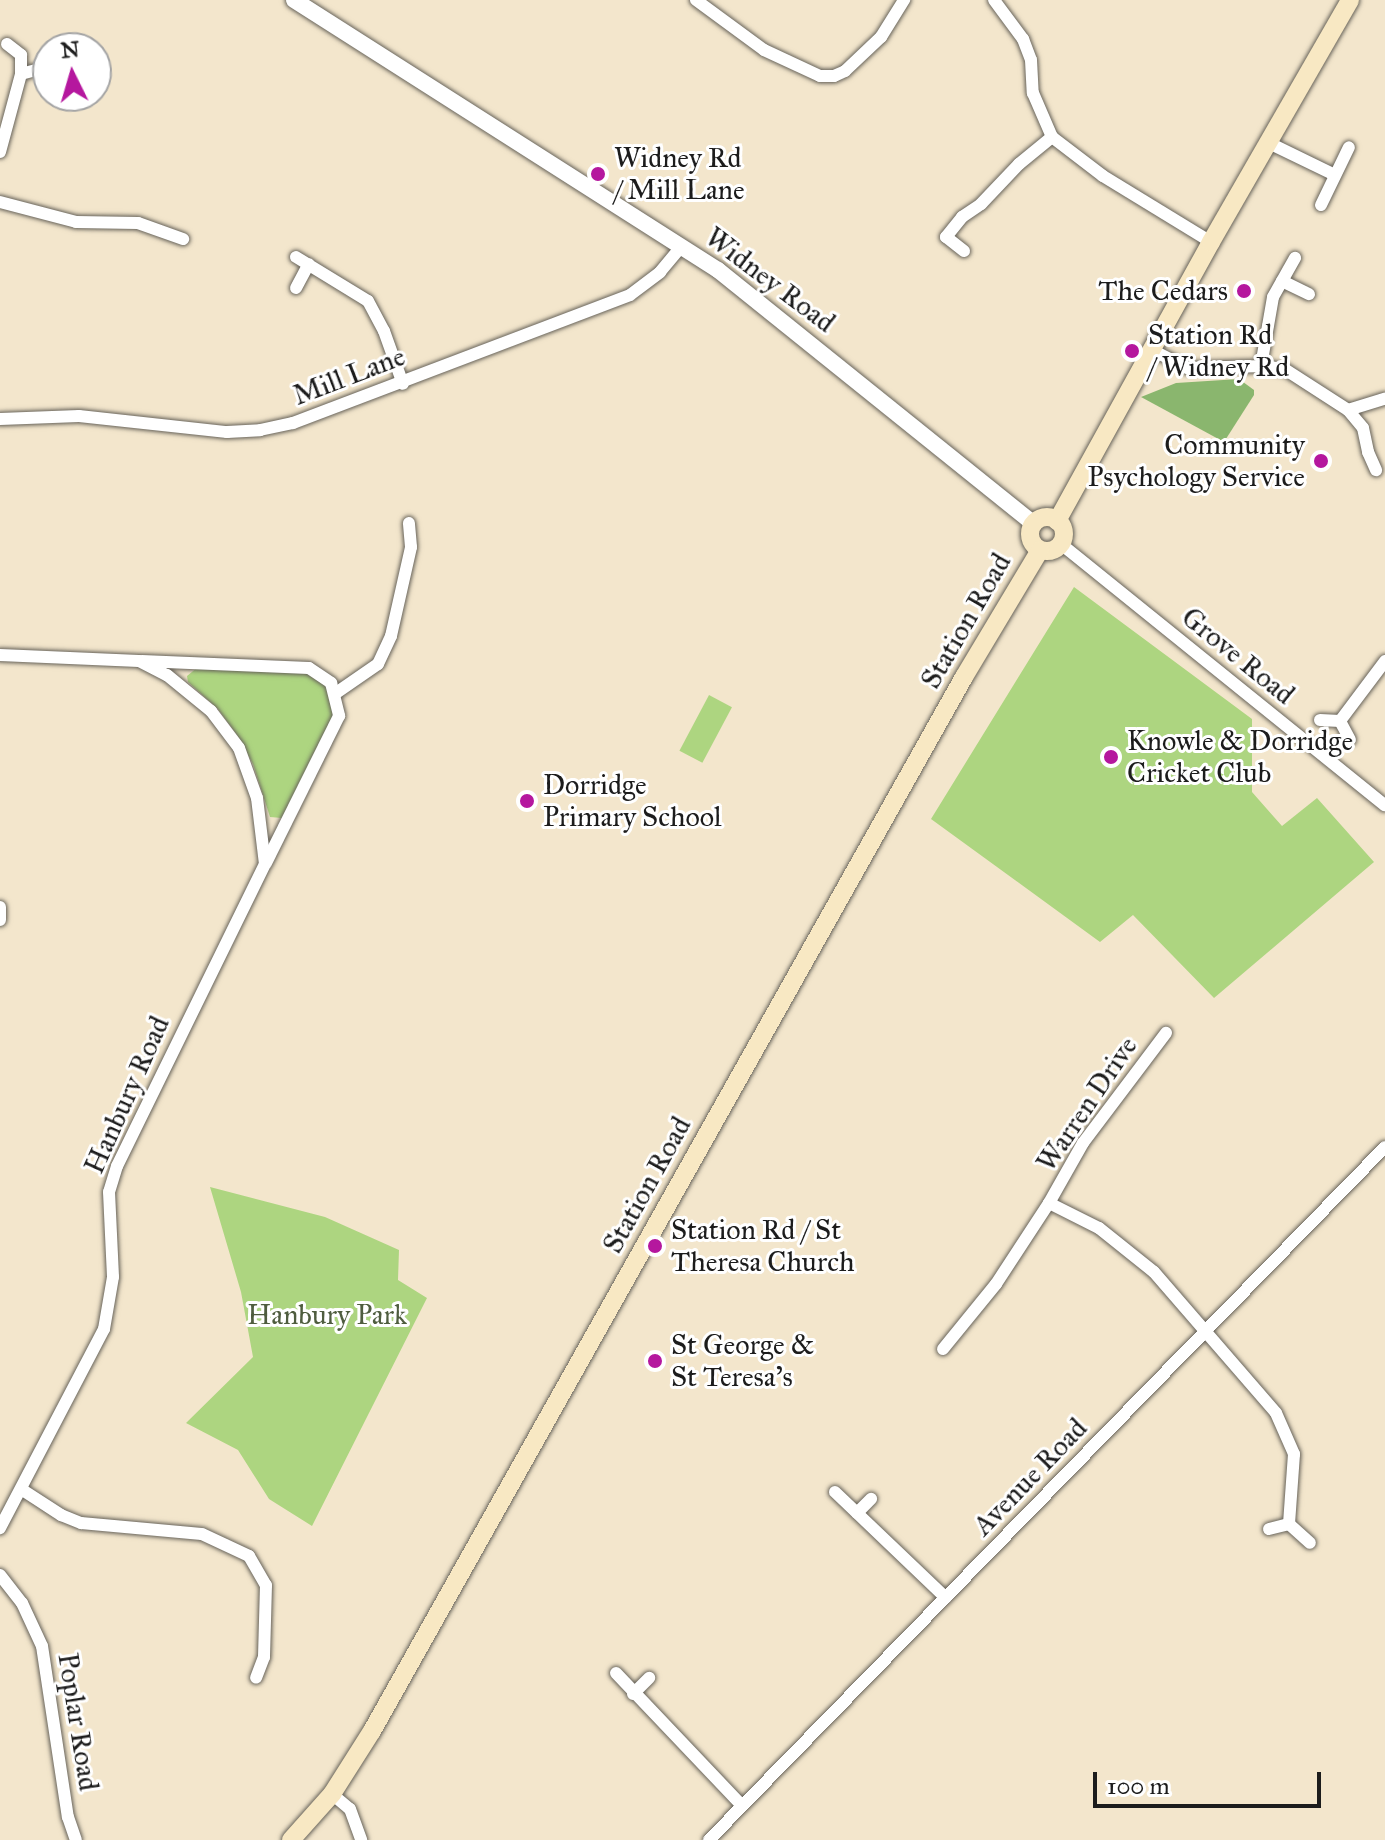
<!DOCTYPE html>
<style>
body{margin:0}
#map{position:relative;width:1385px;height:1840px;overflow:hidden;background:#f3e6cc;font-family:"IM FELL Great Primer",serif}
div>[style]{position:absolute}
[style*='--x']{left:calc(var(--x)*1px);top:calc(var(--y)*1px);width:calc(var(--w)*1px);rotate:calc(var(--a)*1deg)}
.green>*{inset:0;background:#add580;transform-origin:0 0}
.forest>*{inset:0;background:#8ab66e}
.roads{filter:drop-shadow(0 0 2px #67635a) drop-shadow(0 0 2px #67635a)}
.minor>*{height:12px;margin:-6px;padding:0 6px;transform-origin:6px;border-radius:6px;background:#fff}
.tertiary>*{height:16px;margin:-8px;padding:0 8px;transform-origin:8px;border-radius:8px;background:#fff}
.secondary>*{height:18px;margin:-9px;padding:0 9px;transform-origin:9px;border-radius:9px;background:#f8e8c3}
.secondary>.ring{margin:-9px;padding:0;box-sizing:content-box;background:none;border:18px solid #f8e8c3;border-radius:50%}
.dots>*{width:22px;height:22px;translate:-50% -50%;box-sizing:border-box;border:4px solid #fff;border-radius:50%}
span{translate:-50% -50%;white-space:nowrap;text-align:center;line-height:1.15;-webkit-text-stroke:6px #fff;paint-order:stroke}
.poi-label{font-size:28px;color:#1c1c1c}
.left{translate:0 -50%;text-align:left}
.right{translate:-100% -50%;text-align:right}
.street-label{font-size:28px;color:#1c1c1c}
.park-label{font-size:28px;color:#4f5d3f}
.north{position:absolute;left:32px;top:32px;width:80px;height:80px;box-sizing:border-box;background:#fff;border:2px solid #a4a4a4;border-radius:50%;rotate:355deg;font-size:22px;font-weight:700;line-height:32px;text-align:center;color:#1c1c1c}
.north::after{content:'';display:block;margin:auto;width:28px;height:36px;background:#b5179e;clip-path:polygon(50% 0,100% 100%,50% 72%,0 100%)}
.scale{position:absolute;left:1093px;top:1772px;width:228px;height:36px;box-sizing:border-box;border:4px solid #1c1c1c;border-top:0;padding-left:10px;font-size:24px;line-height:28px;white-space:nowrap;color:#1c1c1c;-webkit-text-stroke:6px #fff;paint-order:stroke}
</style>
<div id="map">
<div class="green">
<i style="clip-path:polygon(1074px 587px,1252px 719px,1252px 792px,1282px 826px,1317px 798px,1374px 862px,1214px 998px,1133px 915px,1100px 942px,931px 819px)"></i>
<i style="clip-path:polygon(198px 667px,304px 671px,327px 685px,335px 714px,282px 818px,270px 817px,253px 764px,237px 735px,218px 709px,188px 682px,187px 676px)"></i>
<i style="left:709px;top:695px;width:26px;height:63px;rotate:28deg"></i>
<i style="clip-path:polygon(210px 1187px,325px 1217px,399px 1250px,398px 1280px,427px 1298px,312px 1526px,269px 1499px,238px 1450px,186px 1423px,253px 1357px,241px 1292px)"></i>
</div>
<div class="forest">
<i style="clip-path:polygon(1239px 379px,1254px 390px,1254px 395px,1224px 442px,1141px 397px,1176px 383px)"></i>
</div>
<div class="roads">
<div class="minor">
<i style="--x:696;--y:0;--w:84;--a:36.3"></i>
<i style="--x:764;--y:50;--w:62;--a:24.9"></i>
<i style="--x:820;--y:76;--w:14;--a:0"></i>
<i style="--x:834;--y:76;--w:12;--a:-24"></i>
<i style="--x:845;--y:71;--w:50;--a:-43.4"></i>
<i style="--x:881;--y:37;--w:44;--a:-58.1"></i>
<i style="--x:994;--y:0;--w:49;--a:53.4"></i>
<i style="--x:1023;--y:39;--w:22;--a:69"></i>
<i style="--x:1031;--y:60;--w:33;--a:87"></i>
<i style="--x:1033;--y:93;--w:48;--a:66.6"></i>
<i style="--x:1052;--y:137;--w:64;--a:37.4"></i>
<i style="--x:1103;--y:176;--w:127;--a:31.4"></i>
<i style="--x:7;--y:44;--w:18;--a:38"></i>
<i style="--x:21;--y:55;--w:19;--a:90"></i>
<i style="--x:1269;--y:143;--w:73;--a:25.9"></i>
<i style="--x:0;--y:152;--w:81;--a:-74.9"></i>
<i style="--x:21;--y:74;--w:24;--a:-15"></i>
<i style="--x:0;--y:202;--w:79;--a:14.7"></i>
<i style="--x:76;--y:222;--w:62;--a:0.9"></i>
<i style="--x:138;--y:223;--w:48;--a:19.6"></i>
<i style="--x:1321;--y:205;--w:64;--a:-64.2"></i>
<i style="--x:964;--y:251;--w:23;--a:-142"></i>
<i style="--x:946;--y:237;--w:26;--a:-51"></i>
<i style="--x:962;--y:217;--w:23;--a:-34"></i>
<i style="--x:981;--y:204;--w:55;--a:-46.5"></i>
<i style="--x:1019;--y:164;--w:43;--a:-39.3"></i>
<i style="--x:296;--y:257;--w:84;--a:31.4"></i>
<i style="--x:368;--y:301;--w:34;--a:62"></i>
<i style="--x:384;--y:331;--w:56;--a:70.3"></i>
<i style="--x:1282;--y:281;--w:30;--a:26"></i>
<i style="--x:296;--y:288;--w:27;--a:-62"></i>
<i style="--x:1152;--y:350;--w:39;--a:27"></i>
<i style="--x:1187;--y:368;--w:78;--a:-1.5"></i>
<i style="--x:1265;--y:366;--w:21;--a:11"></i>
<i style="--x:1286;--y:370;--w:74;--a:32.8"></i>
<i style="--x:1261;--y:366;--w:70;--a:-80.1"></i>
<i style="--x:1273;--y:297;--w:45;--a:-60.6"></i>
<i style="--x:1348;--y:410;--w:23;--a:50"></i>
<i style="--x:1363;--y:428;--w:25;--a:78"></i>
<i style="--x:1368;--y:452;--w:20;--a:66"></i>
<i style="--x:1348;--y:410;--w:39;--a:-17"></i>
<i style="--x:0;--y:419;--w:79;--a:-2.2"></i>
<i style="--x:79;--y:416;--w:149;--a:6.2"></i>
<i style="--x:227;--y:432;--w:33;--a:-3"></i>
<i style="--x:260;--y:430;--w:34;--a:-12"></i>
<i style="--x:293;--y:423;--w:360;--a:-20.8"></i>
<i style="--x:630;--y:295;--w:38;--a:-37"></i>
<i style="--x:660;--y:272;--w:34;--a:-50"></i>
<i style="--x:1061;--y:544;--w:416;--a:38.9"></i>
<i style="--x:0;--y:655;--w:139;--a:2.5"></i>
<i style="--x:139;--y:661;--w:31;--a:27"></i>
<i style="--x:167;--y:675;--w:57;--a:39.3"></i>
<i style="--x:211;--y:711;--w:46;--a:52.9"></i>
<i style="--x:239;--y:748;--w:53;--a:70.2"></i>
<i style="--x:257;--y:798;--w:66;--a:83.1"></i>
<i style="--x:265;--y:864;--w:336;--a:116.1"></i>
<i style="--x:117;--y:1166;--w:27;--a:107"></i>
<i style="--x:109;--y:1192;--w:85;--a:87.3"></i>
<i style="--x:113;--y:1277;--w:53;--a:99.8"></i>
<i style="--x:104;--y:1329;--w:225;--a:117.6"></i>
<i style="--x:142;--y:661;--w:167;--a:2.4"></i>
<i style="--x:309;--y:668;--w:27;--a:34"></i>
<i style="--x:331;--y:683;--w:34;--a:76"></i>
<i style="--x:339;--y:716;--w:164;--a:116.4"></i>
<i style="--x:336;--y:693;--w:51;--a:-34.6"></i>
<i style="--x:378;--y:664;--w:31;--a:-65"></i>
<i style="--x:391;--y:636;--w:91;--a:-77.3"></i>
<i style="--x:411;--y:547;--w:24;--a:-95"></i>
<i style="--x:1320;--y:720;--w:20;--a:3"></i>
<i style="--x:1340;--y:721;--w:21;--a:62"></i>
<i style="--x:1340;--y:721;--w:75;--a:-53.1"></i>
<i style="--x:0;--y:907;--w:13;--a:90"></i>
<i style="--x:1049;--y:1203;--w:69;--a:-60.5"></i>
<i style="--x:1083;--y:1143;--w:138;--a:-53"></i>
<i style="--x:943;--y:1349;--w:84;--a:-50.8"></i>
<i style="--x:996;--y:1284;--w:97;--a:-56.8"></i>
<i style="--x:1049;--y:1203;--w:56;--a:26.6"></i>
<i style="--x:1099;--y:1228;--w:70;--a:38.7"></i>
<i style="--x:1154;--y:1272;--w:186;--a:49.1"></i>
<i style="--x:1276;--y:1413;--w:45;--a:66.3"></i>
<i style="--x:1294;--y:1454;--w:70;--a:94.1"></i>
<i style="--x:1289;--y:1524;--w:28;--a:42"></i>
<i style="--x:21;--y:1489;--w:48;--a:33"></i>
<i style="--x:61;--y:1515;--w:22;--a:22"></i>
<i style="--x:81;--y:1523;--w:121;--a:5.2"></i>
<i style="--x:202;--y:1534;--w:52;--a:25.1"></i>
<i style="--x:249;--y:1556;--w:34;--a:60"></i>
<i style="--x:266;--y:1585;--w:72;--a:91.6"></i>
<i style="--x:264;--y:1657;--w:22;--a:111"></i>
<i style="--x:835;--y:1492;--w:153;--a:43.7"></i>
<i style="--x:857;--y:1513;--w:20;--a:-45"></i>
<i style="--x:1269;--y:1529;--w:21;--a:-14"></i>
<i style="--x:0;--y:1575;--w:36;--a:52"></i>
<i style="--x:22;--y:1603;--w:47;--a:65.1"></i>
<i style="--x:42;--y:1646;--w:173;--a:81.4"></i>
<i style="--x:68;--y:1817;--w:24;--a:71"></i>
<i style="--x:616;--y:1673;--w:183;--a:46.5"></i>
<i style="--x:633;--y:1694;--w:23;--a:-45"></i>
<i style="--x:332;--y:1794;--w:23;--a:40"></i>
<i style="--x:350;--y:1809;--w:33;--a:70"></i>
<i style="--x:709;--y:1840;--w:968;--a:-45.71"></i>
</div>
<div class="tertiary">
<i style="--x:294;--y:0;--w:503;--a:32.49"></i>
<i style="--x:718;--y:270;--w:405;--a:38.8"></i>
</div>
<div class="secondary">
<i class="ring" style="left:1030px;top:517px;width:16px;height:16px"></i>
<i style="--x:1057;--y:521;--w:319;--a:-61.1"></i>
<i style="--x:1211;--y:242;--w:279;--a:-60.1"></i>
<i style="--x:291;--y:1840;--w:62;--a:-48.3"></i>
<i style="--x:332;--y:1794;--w:75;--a:-57.6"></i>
<i style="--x:372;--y:1731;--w:1209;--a:-60.68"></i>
<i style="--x:964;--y:677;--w:148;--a:-59.1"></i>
</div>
</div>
<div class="dots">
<i style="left:598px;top:174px;background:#b5179e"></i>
<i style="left:1244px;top:291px;background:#b5179e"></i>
<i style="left:1132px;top:351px;background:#b5179e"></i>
<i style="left:1321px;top:461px;background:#b5179e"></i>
<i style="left:1111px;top:757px;background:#b5179e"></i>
<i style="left:527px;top:801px;background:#b5179e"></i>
<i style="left:655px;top:1246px;background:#b5179e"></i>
<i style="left:655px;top:1361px;background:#b5179e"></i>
</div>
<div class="poi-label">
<span class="left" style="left:614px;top:174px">Widney Rd<br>/ Mill Lane</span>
<span class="right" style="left:1228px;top:291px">The Cedars</span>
<span class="left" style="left:1148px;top:351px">Station Rd<br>/ Widney Rd</span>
<span class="right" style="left:1305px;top:461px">Community<br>Psychology Service</span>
<span class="left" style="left:1127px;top:757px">Knowle &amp; Dorridge<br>Cricket Club</span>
<span class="left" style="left:543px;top:801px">Dorridge<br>Primary School</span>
<span class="left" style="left:671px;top:1246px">Station Rd / St<br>Theresa Church</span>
<span class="left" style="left:671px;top:1361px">St George &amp;<br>St Teresa's</span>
</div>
<div class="street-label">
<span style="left:770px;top:280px;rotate:37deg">Widney Road</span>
<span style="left:349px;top:376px;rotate:-21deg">Mill Lane</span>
<span style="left:966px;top:621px;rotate:-60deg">Station Road</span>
<span style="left:1238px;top:656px;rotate:39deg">Grove Road</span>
<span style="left:127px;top:1095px;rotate:-66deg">Hanbury Road</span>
<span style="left:1087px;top:1104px;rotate:-56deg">Warren Drive</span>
<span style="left:647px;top:1185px;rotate:-61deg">Station Road</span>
<span style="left:1030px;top:1477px;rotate:-46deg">Avenue Road</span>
<span style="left:78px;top:1722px;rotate:81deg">Poplar Road</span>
</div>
<div class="park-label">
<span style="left:327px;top:1315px">Hanbury Park</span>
</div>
<div class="north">N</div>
<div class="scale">100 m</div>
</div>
